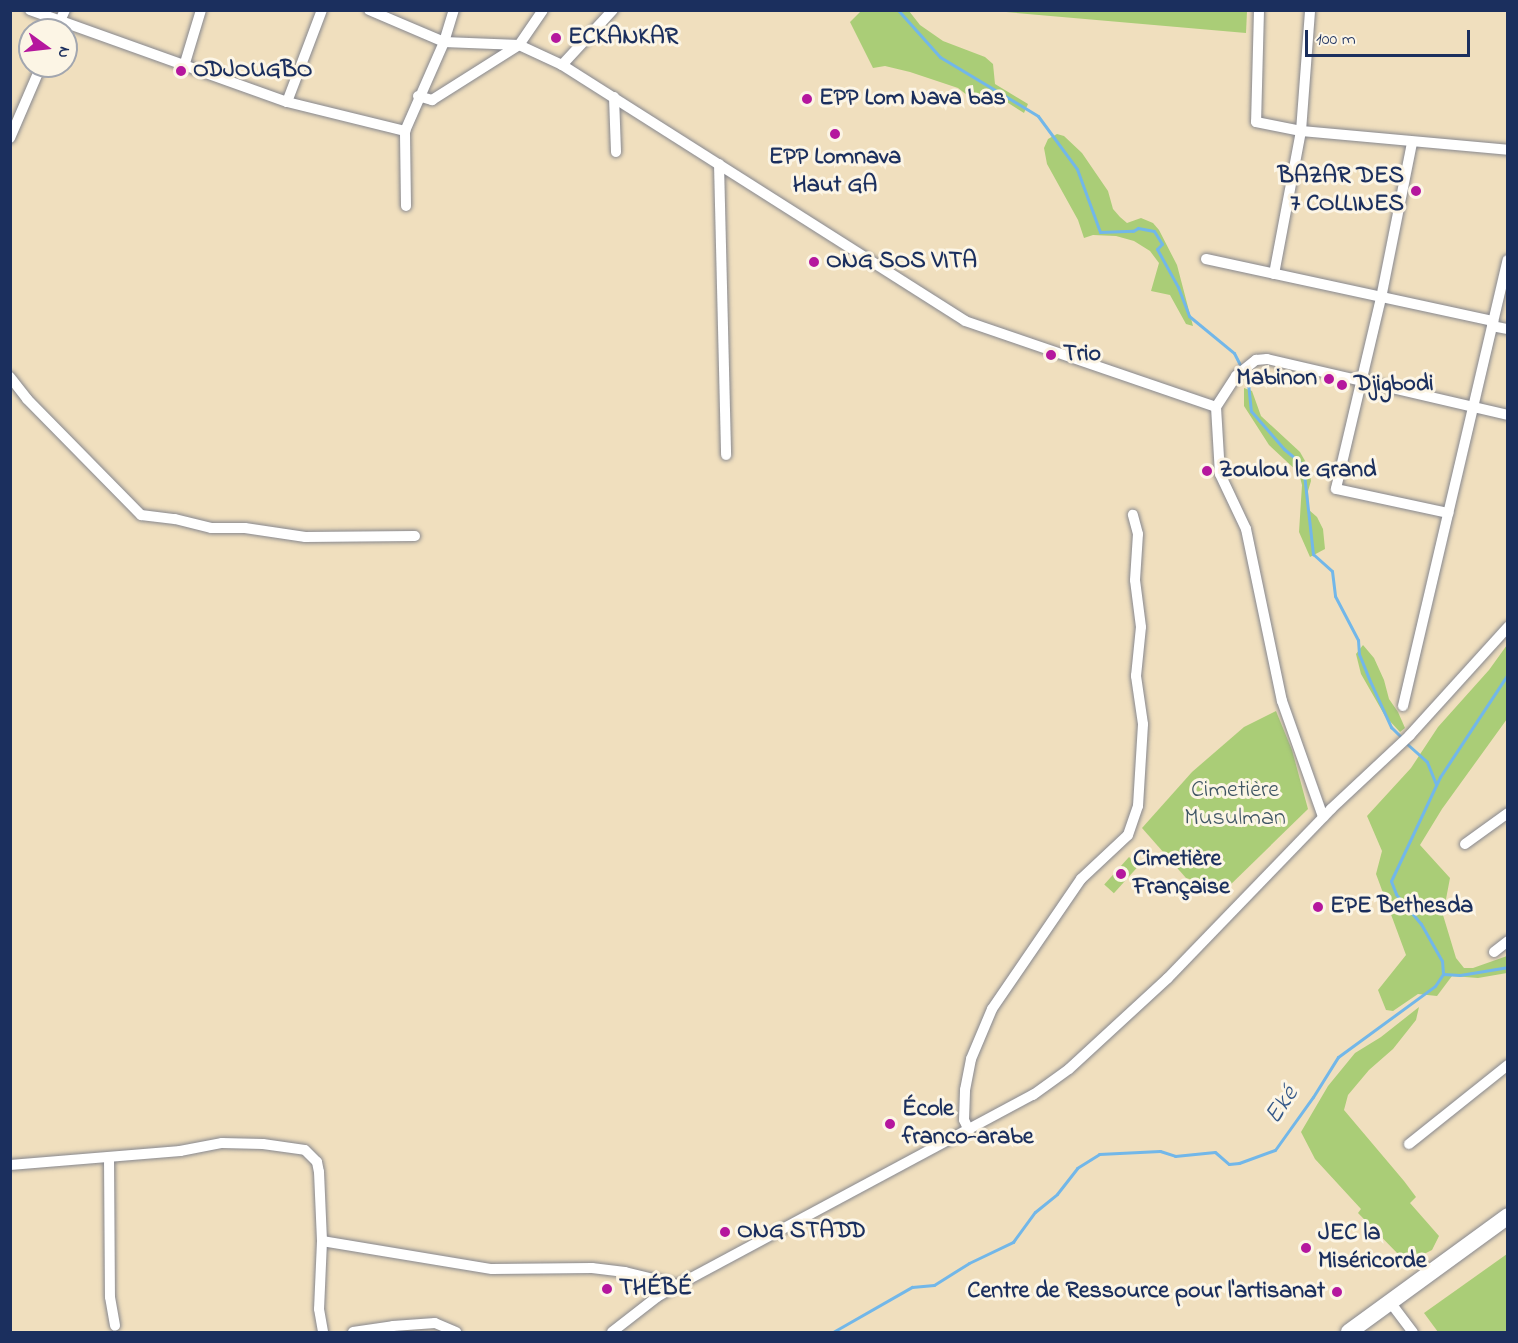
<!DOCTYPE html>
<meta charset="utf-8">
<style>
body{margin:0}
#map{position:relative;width:1518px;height:1343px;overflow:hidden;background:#f0dfbe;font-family:"Indie Flower",sans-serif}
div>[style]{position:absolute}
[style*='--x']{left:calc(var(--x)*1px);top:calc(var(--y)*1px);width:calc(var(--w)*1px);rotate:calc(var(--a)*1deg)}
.green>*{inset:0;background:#aacd77;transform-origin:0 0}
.stream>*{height:3px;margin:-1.5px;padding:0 1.5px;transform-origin:1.5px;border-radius:1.5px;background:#72b7e9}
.roads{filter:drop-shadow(0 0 2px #86878e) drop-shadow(0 0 2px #86878e)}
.street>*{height:10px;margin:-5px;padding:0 5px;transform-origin:5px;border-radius:5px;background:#fff}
.primary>*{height:16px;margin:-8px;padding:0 8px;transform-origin:8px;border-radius:8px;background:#fff}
.dots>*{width:16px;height:16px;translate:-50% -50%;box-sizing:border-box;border:3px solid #fcf5e5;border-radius:50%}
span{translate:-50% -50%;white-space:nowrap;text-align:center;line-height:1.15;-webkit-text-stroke:6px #fcf5e5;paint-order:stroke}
.poi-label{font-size:24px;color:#1b2f5e;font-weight:700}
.left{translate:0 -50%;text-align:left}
.right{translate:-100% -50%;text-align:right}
.park-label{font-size:24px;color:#3f5664}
.water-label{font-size:26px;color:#355888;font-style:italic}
.frame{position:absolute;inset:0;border:12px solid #1b2f5e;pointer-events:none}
.north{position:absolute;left:18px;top:18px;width:60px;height:60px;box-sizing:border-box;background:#fcf5e5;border:2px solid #a2a6af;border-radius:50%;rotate:105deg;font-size:16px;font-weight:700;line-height:24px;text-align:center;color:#1b2f5e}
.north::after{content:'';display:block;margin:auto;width:21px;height:27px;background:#b5179e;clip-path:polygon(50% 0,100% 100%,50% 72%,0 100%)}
.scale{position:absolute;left:1305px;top:30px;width:165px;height:27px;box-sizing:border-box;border:3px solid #1b2f5e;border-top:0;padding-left:8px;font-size:18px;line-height:21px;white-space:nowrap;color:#1b2f5e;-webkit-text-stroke:4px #fcf5e5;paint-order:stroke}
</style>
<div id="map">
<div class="green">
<i style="clip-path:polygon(862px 10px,909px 11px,920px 25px,943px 41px,985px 57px,993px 64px,995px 84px,1028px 104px,1024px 113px,999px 97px,987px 95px,972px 99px,958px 88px,910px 72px,885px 66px,873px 68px,850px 22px)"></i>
<i style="clip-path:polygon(994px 11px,1247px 11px,1246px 33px)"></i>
<i style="clip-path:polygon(1057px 134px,1064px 136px,1082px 153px,1108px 191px,1113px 209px,1120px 217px,1127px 223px,1141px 218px,1153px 223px,1159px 230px,1177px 265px,1193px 326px,1186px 324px,1170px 295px,1151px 291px,1159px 263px,1150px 251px,1134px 241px,1116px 236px,1093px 235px,1084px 238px,1078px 220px,1047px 164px,1044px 148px,1048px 139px)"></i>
<i style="clip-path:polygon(1244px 388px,1252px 391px,1261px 416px,1300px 452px,1309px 468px,1311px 481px,1308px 491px,1309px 510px,1317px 517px,1323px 529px,1325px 549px,1310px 557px,1299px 532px,1302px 485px,1299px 473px,1269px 445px,1244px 406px)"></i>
<i style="clip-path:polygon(1363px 645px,1374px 658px,1384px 680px,1389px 699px,1398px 712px,1405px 728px,1400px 732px,1385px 716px,1361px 674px,1356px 654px)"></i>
<i style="clip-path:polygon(1507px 645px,1507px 719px,1442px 809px,1420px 845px,1450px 878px,1443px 915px,1456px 958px,1464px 968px,1473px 968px,1507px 956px,1507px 973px,1478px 978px,1452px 976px,1437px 996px,1418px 994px,1393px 1011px,1386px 1010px,1378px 990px,1406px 955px,1376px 874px,1382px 851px,1367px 816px,1411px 768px,1438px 727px,1489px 670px)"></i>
<i style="clip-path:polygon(1276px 711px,1292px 750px,1308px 809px,1225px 890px,1186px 878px,1142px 828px,1192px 772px,1244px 727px)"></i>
<i style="left:1129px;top:857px;width:13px;height:37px;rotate:42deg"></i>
<i style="clip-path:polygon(1419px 1007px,1416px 1020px,1393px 1049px,1369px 1070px,1348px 1095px,1344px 1110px,1404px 1181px,1416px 1197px,1410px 1203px,1439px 1236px,1432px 1250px,1414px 1259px,1400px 1256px,1358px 1213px,1361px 1209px,1315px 1159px,1301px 1132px,1328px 1086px,1355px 1053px,1381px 1037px)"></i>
<i style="clip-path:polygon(1507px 1254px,1507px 1332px,1438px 1332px,1424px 1313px)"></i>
</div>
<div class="stream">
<i style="--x:898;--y:10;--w:63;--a:48.2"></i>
<i style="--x:940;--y:57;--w:114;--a:31"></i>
<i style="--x:1038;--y:116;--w:66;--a:53.7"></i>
<i style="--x:1077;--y:169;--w:67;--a:69.9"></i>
<i style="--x:1100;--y:232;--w:33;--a:-2"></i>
<i style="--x:1133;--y:231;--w:6;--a:-31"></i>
<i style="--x:1138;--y:228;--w:16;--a:11"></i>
<i style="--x:1154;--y:231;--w:15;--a:58"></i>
<i style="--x:1162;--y:244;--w:7;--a:135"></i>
<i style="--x:1157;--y:249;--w:43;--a:61.1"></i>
<i style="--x:1178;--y:287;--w:31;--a:69"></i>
<i style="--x:1189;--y:316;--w:58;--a:39.4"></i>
<i style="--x:1234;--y:353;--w:16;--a:63"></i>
<i style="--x:1244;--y:373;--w:11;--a:68"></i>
<i style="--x:1248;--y:383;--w:28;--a:84"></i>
<i style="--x:1251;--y:411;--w:50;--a:49"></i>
<i style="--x:1284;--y:449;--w:25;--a:40"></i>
<i style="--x:1303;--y:465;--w:90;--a:83.6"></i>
<i style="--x:1313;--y:554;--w:25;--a:42"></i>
<i style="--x:1332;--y:571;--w:25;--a:83"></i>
<i style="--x:1335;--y:596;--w:50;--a:62.4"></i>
<i style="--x:1358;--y:640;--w:14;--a:86"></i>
<i style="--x:1359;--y:654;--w:29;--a:68"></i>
<i style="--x:1370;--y:681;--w:51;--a:65.5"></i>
<i style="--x:1391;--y:727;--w:16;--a:45"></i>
<i style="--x:1406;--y:743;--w:28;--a:42"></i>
<i style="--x:1427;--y:762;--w:24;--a:68"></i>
<i style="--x:1443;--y:974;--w:17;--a:3"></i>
<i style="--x:1460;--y:975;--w:49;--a:-9.5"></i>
<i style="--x:833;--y:1332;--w:91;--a:-29.7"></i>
<i style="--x:912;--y:1287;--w:22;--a:-5"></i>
<i style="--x:934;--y:1285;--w:41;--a:-32.2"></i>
<i style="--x:969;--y:1263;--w:49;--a:-25.5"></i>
<i style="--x:1013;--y:1242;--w:37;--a:-54"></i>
<i style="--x:1035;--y:1212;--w:28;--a:-39"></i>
<i style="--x:1057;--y:1194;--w:33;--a:-52"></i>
<i style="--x:1077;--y:1168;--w:26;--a:-32"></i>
<i style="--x:1099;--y:1154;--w:61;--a:-2.8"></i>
<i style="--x:1160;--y:1151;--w:16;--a:18"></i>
<i style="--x:1175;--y:1156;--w:40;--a:-5.7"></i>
<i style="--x:1215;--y:1152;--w:18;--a:41"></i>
<i style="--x:1229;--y:1164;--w:10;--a:-6"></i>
<i style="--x:1239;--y:1163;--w:38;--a:-20"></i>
<i style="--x:1275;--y:1150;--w:65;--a:-54.4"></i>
<i style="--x:1313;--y:1097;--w:47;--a:-58"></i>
<i style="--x:1338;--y:1057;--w:120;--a:-36.2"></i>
<i style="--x:1435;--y:986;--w:14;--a:-56"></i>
<i style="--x:1443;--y:974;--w:13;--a:-94"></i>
<i style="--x:1442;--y:961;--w:43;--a:-119.6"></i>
<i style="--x:1421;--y:924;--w:39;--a:-130"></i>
<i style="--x:1396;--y:894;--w:14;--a:-111"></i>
<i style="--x:1391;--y:881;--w:115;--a:-64.8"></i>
<i style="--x:1440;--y:777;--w:123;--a:-56.6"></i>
</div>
<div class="roads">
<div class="street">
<i style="--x:30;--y:10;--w:273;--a:19.7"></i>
<i style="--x:287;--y:102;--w:122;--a:13.8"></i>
<i style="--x:369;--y:10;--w:82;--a:23.1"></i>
<i style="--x:444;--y:42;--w:75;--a:2.3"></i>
<i style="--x:519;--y:45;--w:47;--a:24.9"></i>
<i style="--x:562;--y:65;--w:477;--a:32.4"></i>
<i style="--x:965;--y:321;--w:265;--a:18.9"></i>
<i style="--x:1216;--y:407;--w:67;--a:86.6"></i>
<i style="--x:1220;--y:474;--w:61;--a:64.7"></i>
<i style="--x:1246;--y:529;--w:176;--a:78.2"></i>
<i style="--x:1282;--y:701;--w:123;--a:70.5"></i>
<i style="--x:1259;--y:10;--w:112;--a:91.5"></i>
<i style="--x:1256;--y:122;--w:46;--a:11.3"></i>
<i style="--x:1301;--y:131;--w:208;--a:5.2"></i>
<i style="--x:56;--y:30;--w:22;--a:-66"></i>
<i style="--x:185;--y:63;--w:55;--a:-73.2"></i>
<i style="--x:562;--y:65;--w:75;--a:-47.2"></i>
<i style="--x:418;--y:96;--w:15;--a:16"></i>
<i style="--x:432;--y:100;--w:103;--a:-32.3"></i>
<i style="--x:519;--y:45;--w:42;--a:-55.6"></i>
<i style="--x:614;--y:97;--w:55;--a:87.9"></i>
<i style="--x:287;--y:102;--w:98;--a:-69.2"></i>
<i style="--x:10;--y:138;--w:78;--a:-66.7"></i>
<i style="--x:1412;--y:143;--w:158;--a:101.3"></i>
<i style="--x:1381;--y:298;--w:196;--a:103.3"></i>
<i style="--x:1336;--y:489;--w:115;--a:12.1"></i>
<i style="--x:719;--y:164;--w:291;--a:88.6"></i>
<i style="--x:406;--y:206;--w:75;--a:-90.8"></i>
<i style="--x:405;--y:131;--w:97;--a:-66.3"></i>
<i style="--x:444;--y:42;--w:34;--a:-73"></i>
<i style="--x:1206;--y:259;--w:294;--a:12.2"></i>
<i style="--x:1274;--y:274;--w:146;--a:-79.3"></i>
<i style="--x:1301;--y:131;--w:121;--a:-85.7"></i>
<i style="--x:1492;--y:326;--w:16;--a:11"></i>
<i style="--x:10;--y:377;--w:28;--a:52"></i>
<i style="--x:27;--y:399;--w:163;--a:45.5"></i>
<i style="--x:141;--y:515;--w:34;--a:7"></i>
<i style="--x:175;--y:519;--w:37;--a:14"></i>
<i style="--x:211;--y:528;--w:34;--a:0"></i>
<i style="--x:245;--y:528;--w:61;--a:8.5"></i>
<i style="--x:305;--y:537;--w:110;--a:-0.5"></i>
<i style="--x:1216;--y:407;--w:37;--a:-57"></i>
<i style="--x:1236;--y:376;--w:26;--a:-39"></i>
<i style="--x:1256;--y:360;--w:11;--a:-5"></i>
<i style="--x:1267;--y:359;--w:247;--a:13.1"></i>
<i style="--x:1403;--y:706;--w:458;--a:-76.8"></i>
<i style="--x:1465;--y:844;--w:53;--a:-35.8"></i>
<i style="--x:1494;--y:952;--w:18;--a:-38"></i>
<i style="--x:969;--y:1131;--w:12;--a:-114"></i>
<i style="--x:964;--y:1120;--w:30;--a:-88"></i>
<i style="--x:965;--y:1090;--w:32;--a:-79"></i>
<i style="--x:971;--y:1059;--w:54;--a:-67.2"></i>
<i style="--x:992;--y:1009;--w:158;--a:-55.6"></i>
<i style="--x:1081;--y:879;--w:64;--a:-43.1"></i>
<i style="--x:1128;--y:835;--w:31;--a:-71"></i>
<i style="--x:1138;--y:806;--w:82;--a:-86.5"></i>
<i style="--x:1143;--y:724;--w:49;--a:-98.3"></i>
<i style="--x:1136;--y:676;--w:49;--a:-84.2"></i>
<i style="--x:1141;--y:627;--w:47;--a:-97.3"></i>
<i style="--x:1135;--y:580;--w:46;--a:-86.3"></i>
<i style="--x:1138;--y:534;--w:20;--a:-105"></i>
<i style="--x:1409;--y:1144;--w:127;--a:-38.6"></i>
<i style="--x:109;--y:1158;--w:139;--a:89.6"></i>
<i style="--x:110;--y:1297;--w:29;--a:80"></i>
<i style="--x:10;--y:1165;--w:171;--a:-4.7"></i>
<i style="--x:180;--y:1151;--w:43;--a:-10.8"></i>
<i style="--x:222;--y:1143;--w:41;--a:1.4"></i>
<i style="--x:263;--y:1144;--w:42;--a:8.1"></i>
<i style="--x:305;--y:1150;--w:17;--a:45"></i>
<i style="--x:317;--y:1162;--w:10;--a:79"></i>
<i style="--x:319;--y:1172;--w:69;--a:87.5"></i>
<i style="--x:322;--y:1241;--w:68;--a:92.5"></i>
<i style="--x:319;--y:1309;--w:23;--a:80"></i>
<i style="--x:322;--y:1241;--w:172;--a:9.4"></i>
<i style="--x:492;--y:1269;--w:100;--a:-0.6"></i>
<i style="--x:592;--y:1268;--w:33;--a:7"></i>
<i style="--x:625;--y:1272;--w:55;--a:13.8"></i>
<i style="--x:1390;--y:1302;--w:38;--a:53"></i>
<i style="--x:353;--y:1332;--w:40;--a:-8.5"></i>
<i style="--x:393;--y:1326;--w:42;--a:-4.1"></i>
<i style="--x:435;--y:1323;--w:23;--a:23"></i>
<i style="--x:612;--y:1332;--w:57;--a:-37.9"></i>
<i style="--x:657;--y:1297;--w:24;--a:-30"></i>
<i style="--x:678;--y:1285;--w:403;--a:-28.2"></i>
<i style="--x:1033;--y:1095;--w:44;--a:-35.8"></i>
<i style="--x:1069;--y:1069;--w:134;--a:-42.6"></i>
<i style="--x:1168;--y:978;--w:235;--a:-46"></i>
<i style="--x:1331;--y:809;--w:108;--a:-43.1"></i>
<i style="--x:1410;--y:735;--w:146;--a:-47.8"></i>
</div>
<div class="primary">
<i style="--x:1349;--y:1332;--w:197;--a:-36.1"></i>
</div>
</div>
<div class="dots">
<i style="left:556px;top:38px;background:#b5179e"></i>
<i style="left:181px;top:71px;background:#b5179e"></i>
<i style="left:807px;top:99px;background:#b5179e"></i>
<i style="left:835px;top:134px;background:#b5179e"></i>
<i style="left:1416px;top:191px;background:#b5179e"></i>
<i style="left:814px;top:262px;background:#b5179e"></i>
<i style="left:1051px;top:355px;background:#b5179e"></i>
<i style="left:1329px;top:379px;background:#b5179e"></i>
<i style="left:1342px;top:385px;background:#b5179e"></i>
<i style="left:1207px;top:471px;background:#b5179e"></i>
<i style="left:1121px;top:874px;background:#b5179e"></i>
<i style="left:1318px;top:907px;background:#b5179e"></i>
<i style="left:890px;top:1124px;background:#b5179e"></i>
<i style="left:725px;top:1232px;background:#b5179e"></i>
<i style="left:1306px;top:1248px;background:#b5179e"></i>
<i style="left:607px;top:1289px;background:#b5179e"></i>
<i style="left:1337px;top:1292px;background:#b5179e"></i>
</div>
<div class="poi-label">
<span class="left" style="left:568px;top:38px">ECKANKAR</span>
<span class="left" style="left:193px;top:71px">ODJOUGBO</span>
<span class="left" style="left:819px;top:99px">EPP Lom Nava bas</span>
<span style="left:835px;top:172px">EPP Lomnava<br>Haut GA</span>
<span class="right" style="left:1404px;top:191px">BAZAR DES<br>7 COLLINES</span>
<span class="left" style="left:826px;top:262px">ONG SOS VITA</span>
<span class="left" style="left:1063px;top:355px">Trio</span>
<span class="right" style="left:1317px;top:379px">Mabinon</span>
<span class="left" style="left:1354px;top:385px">Djigbodi</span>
<span class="left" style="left:1219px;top:471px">Zoulou le Grand</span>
<span class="left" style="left:1133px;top:874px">Cimetière<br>Française</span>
<span class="left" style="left:1330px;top:907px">EPE Bethesda</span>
<span class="left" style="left:902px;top:1124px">École<br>franco-arabe</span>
<span class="left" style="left:737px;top:1232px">ONG STADD</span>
<span class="left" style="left:1318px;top:1248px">JEC la<br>Miséricorde</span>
<span class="left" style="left:619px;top:1289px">THÉBÉ</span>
<span class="right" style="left:1325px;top:1292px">Centre de Ressource pour l'artisanat</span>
</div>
<div class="park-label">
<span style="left:1235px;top:805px">Cimetière<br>Musulman</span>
</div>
<div class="water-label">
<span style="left:1283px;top:1106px;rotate:-56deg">Eké</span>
</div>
<div class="frame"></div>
<div class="north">N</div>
<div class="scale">100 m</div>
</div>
